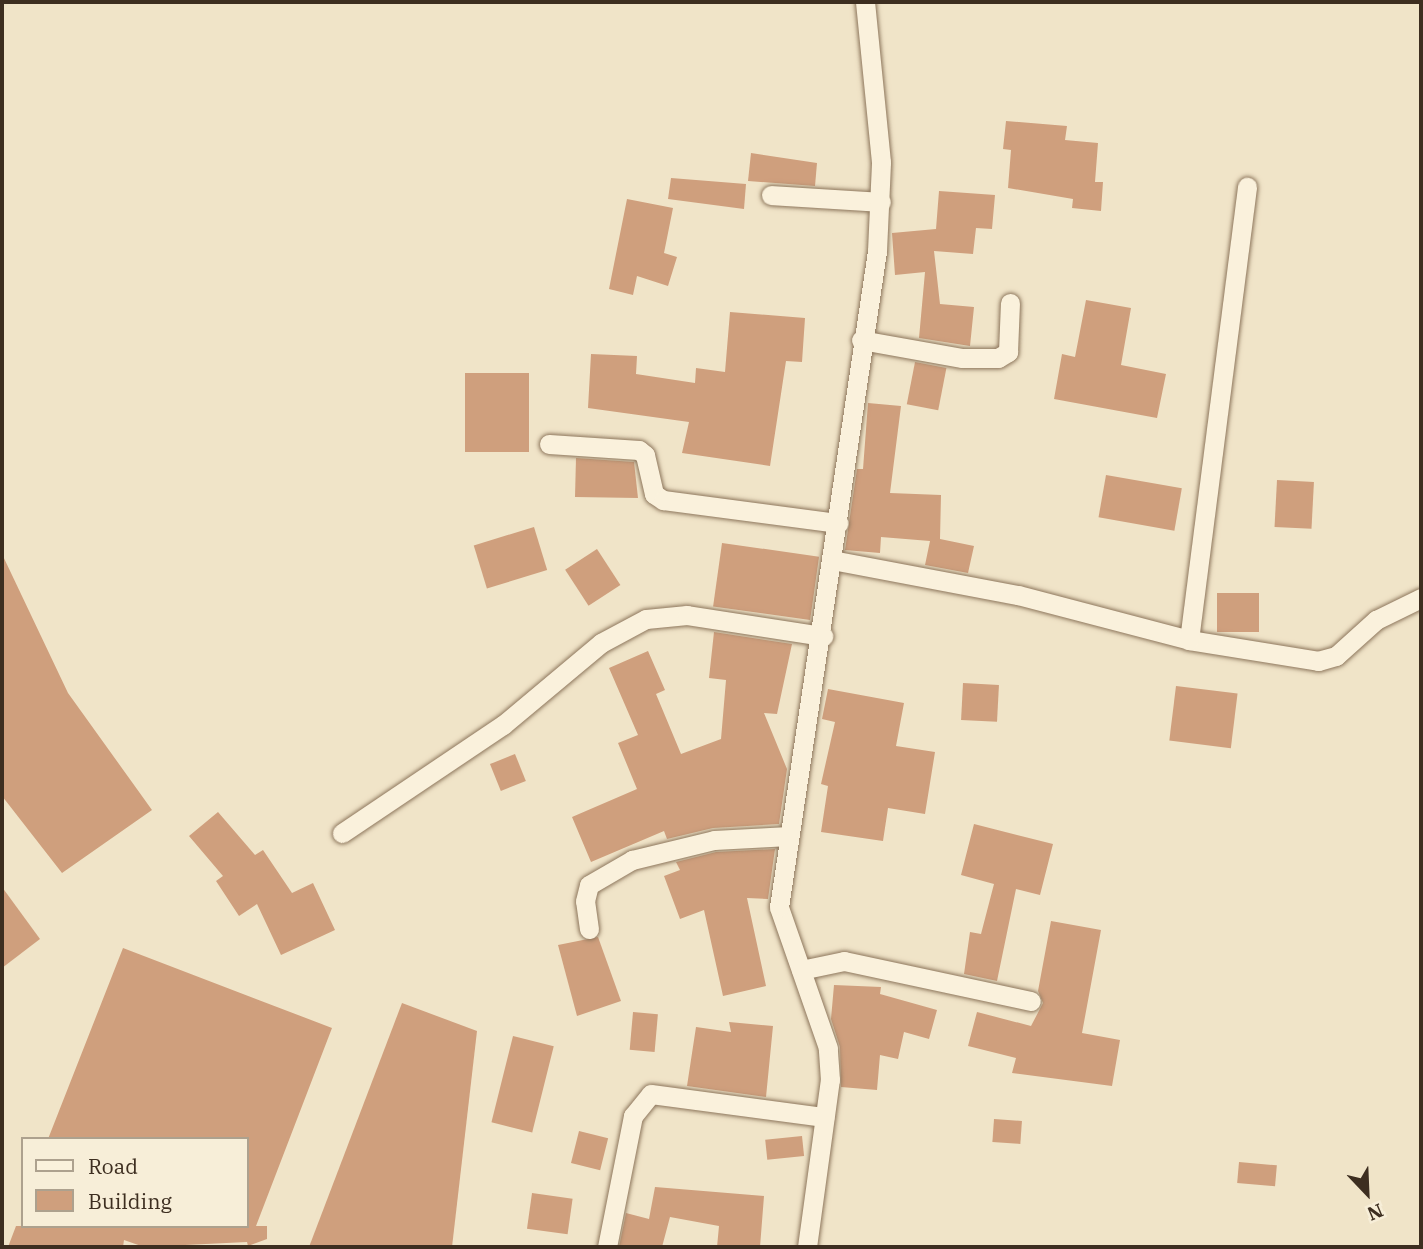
<!DOCTYPE html>
<style>
body{margin:0}
#map{position:relative;width:1423px;height:1249px;overflow:hidden;background:#f0e4c8;font-family:"IBM Plex Serif",serif}
div>[style]{position:absolute}
[style*='--x']{left:calc(var(--x)*1px);top:calc(var(--y)*1px);width:calc(var(--w)*1px);rotate:calc(var(--a)*1deg)}
.building>*{inset:0;background:#cf9f7d;transform-origin:0 0}
.roads{filter:drop-shadow(0 0 2px #8d765c) drop-shadow(0 0 2px #8d765c)}
.minor>*{height:19px;margin:-9.5px;padding:0 9.5px;transform-origin:9.5px;border-radius:9.5px;background:#faf1dc}
span{translate:-50% -50%;white-space:nowrap;text-align:center;line-height:1.15;-webkit-text-stroke:5px #f7eed8;paint-order:stroke}
.frame{position:absolute;inset:0;border:4px solid #3d2e20;pointer-events:none}
.legend{position:absolute;left:21px;top:1137px;width:228px;height:91px;box-sizing:border-box;background:#f7eed8;border:2px solid #ada18e;margin:0;padding:9px 12px;list-style:none;font-size:21px;color:#3d2e20}
.legend li{display:flex;align-items:center;gap:14px;height:35px}
.legend b{width:35px;border:2px solid #ada18e}
.north{position:absolute;left:1332px;top:1158px;width:70px;height:70px;-webkit-text-stroke:5px #f7eed8;paint-order:stroke;rotate:157deg;font-size:19px;font-weight:700;line-height:28px;text-align:center;color:#3d2e20}
.north::after{content:'';display:block;margin:auto;width:24px;height:32px;background:#3d2e20;clip-path:polygon(50% 0,100% 100%,50% 72%,0 100%)}
</style>
<div id="map">
<div class="building">
<i style="clip-path:polygon(1006px 121px,1067px 126px,1065px 140px,1098px 143px,1095px 182px,1103px 182px,1101px 211px,1072px 208px,1073px 199px,1008px 188px,1011px 150px,1003px 149px)"></i>
<i style="clip-path:polygon(751px 153px,817px 163px,815px 186px,748px 181px)"></i>
<i style="clip-path:polygon(671px 178px,746px 184px,744px 209px,668px 199px)"></i>
<i style="clip-path:polygon(939px 191px,995px 195px,992px 229px,976px 228px,973px 254px,934px 251px,940px 304px,974px 307px,970px 346px,919px 338px,925px 272px,895px 275px,892px 233px,936px 229px)"></i>
<i style="clip-path:polygon(627px 199px,673px 208px,664px 253px,677px 257px,668px 286px,637px 276px,633px 295px,609px 289px)"></i>
<i style="clip-path:polygon(1086px 300px,1131px 308px,1121px 365px,1166px 374px,1157px 418px,1054px 399px,1062px 354px,1075px 357px)"></i>
<i style="clip-path:polygon(730px 312px,805px 318px,802px 362px,786px 361px,770px 466px,682px 453px,689px 422px,588px 408px,591px 354px,637px 356px,636px 374px,695px 383px,696px 368px,725px 372px)"></i>
<i style="left:915px;top:362px;width:32px;height:43px;rotate:11deg"></i>
<i style="left:465px;top:373px;width:64px;height:79px"></i>
<i style="clip-path:polygon(868px 403px,901px 406px,890px 493px,941px 495px,940px 539px,974px 546px,968px 573px,925px 565px,930px 541px,881px 537px,880px 553px,845px 550px,857px 469px,863px 469px)"></i>
<i style="clip-path:polygon(576px 458px,634px 462px,638px 498px,575px 497px)"></i>
<i style="left:1106px;top:475px;width:77px;height:43px;rotate:10deg"></i>
<i style="left:1277px;top:480px;width:37px;height:47px;rotate:3deg"></i>
<i style="left:534px;top:527px;width:45px;height:63px;rotate:73deg"></i>
<i style="left:722px;top:543px;width:98px;height:64px;rotate:8deg"></i>
<i style="left:597px;top:549px;width:43px;height:38px;rotate:57deg"></i>
<i style="clip-path:polygon(2px 554px,68px 693px,152px 810px,62px 873px,2px 796px)"></i>
<i style="left:1217px;top:593px;width:42px;height:39px"></i>
<i style="clip-path:polygon(714px 632px,792px 644px,777px 714px,764px 713px,787px 769px,779px 824px,713px 828px,667px 839px,664px 831px,591px 862px,572px 817px,637px 789px,618px 743px,638px 735px,609px 668px,648px 651px,665px 690px,656px 694px,681px 754px,721px 739px,726px 680px,709px 678px)"></i>
<i style="left:963px;top:683px;width:36px;height:37px;rotate:3deg"></i>
<i style="left:1176px;top:686px;width:62px;height:55px;rotate:7deg"></i>
<i style="clip-path:polygon(828px 689px,904px 703px,896px 746px,935px 752px,925px 814px,888px 808px,883px 841px,821px 832px,828px 786px,821px 784px,835px 722px,822px 719px)"></i>
<i style="left:515px;top:754px;width:29px;height:27px;rotate:68deg"></i>
<i style="clip-path:polygon(218px 812px,255px 855px,263px 850px,292px 893px,313px 883px,335px 930px,281px 955px,257px 904px,239px 916px,216px 881px,223px 876px,189px 836px)"></i>
<i style="clip-path:polygon(974px 824px,1053px 844px,1040px 895px,1016px 889px,997px 981px,964px 974px,970px 932px,981px 934px,994px 884px,961px 875px)"></i>
<i style="clip-path:polygon(775px 849px,768px 899px,747px 898px,766px 986px,723px 996px,704px 910px,680px 919px,664px 876px,680px 870px,676px 862px,716px 852px)"></i>
<i style="clip-path:polygon(2px 887px,40px 939px,2px 968px)"></i>
<i style="clip-path:polygon(1051px 921px,1101px 930px,1082px 1033px,1120px 1040px,1112px 1086px,1012px 1073px,1016px 1058px,968px 1046px,977px 1012px,1031px 1026px,1043px 1003px,1038px 991px)"></i>
<i style="clip-path:polygon(598px 937px,621px 1001px,577px 1016px,558px 945px)"></i>
<i style="clip-path:polygon(123px 948px,332px 1028px,256px 1226px,267px 1226px,267px 1239px,248px 1246px,247px 1242px,144px 1247px,124px 1240px,123px 1247px,8px 1247px,16px 1226px,247px 1226px,247px 1139px,48px 1139px)"></i>
<i style="clip-path:polygon(834px 985px,881px 987px,880px 994px,937px 1010px,929px 1039px,904px 1032px,898px 1059px,880px 1055px,877px 1090px,841px 1087px,840px 1047px,831px 1019px)"></i>
<i style="clip-path:polygon(402px 1003px,477px 1031px,452px 1247px,309px 1247px)"></i>
<i style="left:633px;top:1012px;width:25px;height:38px;rotate:5deg"></i>
<i style="clip-path:polygon(729px 1022px,773px 1026px,766px 1097px,687px 1086px,696px 1027px,731px 1032px)"></i>
<i style="left:513px;top:1036px;width:42px;height:89px;rotate:14deg"></i>
<i style="left:994px;top:1119px;width:28px;height:23px;rotate:4deg"></i>
<i style="left:579px;top:1131px;width:30px;height:33px;rotate:14deg"></i>
<i style="left:802px;top:1136px;width:20px;height:37px;rotate:84deg"></i>
<i style="left:1239px;top:1162px;width:38px;height:21px;rotate:5deg"></i>
<i style="clip-path:polygon(655px 1187px,764px 1196px,760px 1247px,717px 1247px,719px 1226px,670px 1217px,662px 1247px,619px 1247px,626px 1213px,649px 1219px)"></i>
<i style="left:532px;top:1193px;width:41px;height:36px;rotate:8deg"></i>
</div>
<div class="roads">
<div class="minor">
<i style="--x:771;--y:195;--w:110;--a:3.6"></i>
<i style="--x:861;--y:340;--w:103;--a:10.1"></i>
<i style="--x:962;--y:358;--w:36;--a:0"></i>
<i style="--x:998;--y:358;--w:12;--a:-31"></i>
<i style="--x:1008;--y:352;--w:49;--a:-87.7"></i>
<i style="--x:549;--y:444;--w:90;--a:3.8"></i>
<i style="--x:639;--y:450;--w:8;--a:40"></i>
<i style="--x:645;--y:455;--w:40;--a:77"></i>
<i style="--x:654;--y:494;--w:11;--a:34"></i>
<i style="--x:663;--y:500;--w:177;--a:7.5"></i>
<i style="--x:832;--y:560;--w:189;--a:10.7"></i>
<i style="--x:1018;--y:595;--w:177;--a:14.7"></i>
<i style="--x:1189;--y:640;--w:131;--a:9.2"></i>
<i style="--x:1318;--y:661;--w:19;--a:-16"></i>
<i style="--x:1336;--y:656;--w:54;--a:-42"></i>
<i style="--x:1376;--y:620;--w:50;--a:-26.1"></i>
<i style="--x:1189;--y:640;--w:457;--a:-82.7"></i>
<i style="--x:342;--y:833;--w:194;--a:-33.9"></i>
<i style="--x:503;--y:725;--w:128;--a:-39.9"></i>
<i style="--x:601;--y:643;--w:51;--a:-28.1"></i>
<i style="--x:646;--y:619;--w:41;--a:-5.6"></i>
<i style="--x:687;--y:615;--w:138;--a:8.8"></i>
<i style="--x:589;--y:929;--w:28;--a:-98"></i>
<i style="--x:585;--y:901;--w:16;--a:-76"></i>
<i style="--x:589;--y:885;--w:50;--a:-30.2"></i>
<i style="--x:632;--y:860;--w:84;--a:-13.7"></i>
<i style="--x:714;--y:840;--w:75;--a:-3.1"></i>
<i style="--x:801;--y:970;--w:44;--a:-11.8"></i>
<i style="--x:844;--y:961;--w:191;--a:12.1"></i>
<i style="--x:607;--y:1247;--w:134;--a:-78.8"></i>
<i style="--x:633;--y:1116;--w:28;--a:-51"></i>
<i style="--x:651;--y:1094;--w:175;--a:7.6"></i>
<i style="--x:807;--y:1247;--w:169;--a:-82.2"></i>
<i style="--x:830;--y:1080;--w:32;--a:-94"></i>
<i style="--x:828;--y:1048;--w:149;--a:-109.2"></i>
<i style="--x:779;--y:907;--w:663;--a:-81.5"></i>
<i style="--x:877;--y:251;--w:89;--a:-87.4"></i>
<i style="--x:881;--y:162;--w:161;--a:-95.7"></i>
</div>
</div>
<div class="frame"></div>
<ul class="legend">
<li><b style="height:9px;background:#faf1dc"></b>Road</li>
<li><b style="height:19px;background:#cf9f7d"></b>Building</li>
</ul>
<div class="north">N</div>
</div>
